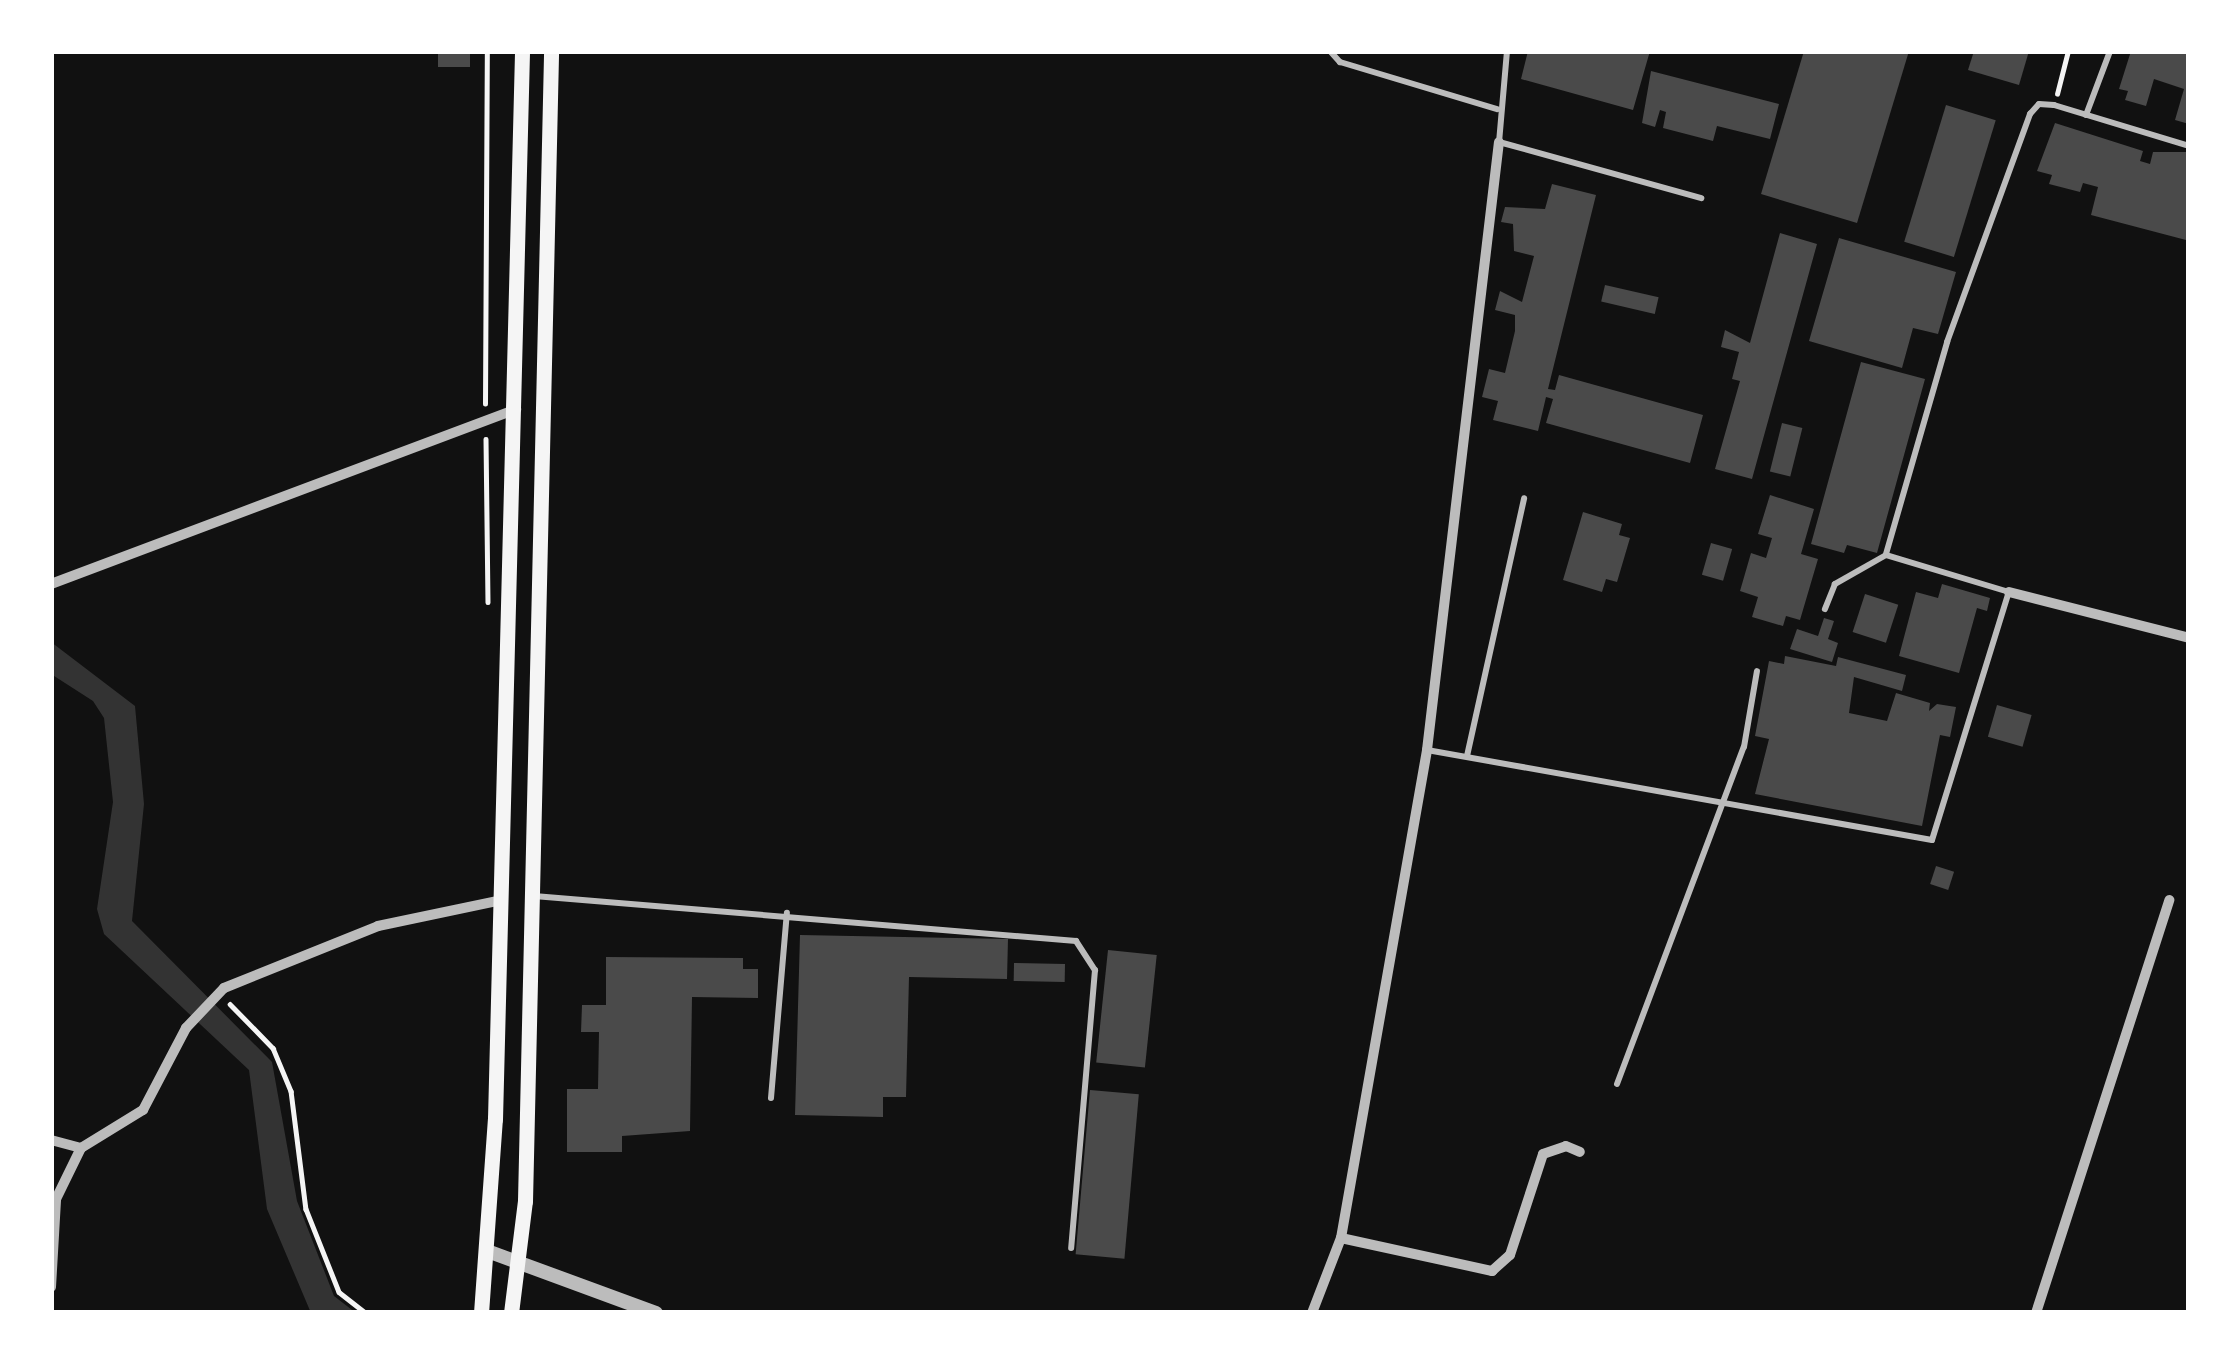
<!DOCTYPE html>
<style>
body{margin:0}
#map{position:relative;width:2240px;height:1364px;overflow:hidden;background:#111;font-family:Bitter,serif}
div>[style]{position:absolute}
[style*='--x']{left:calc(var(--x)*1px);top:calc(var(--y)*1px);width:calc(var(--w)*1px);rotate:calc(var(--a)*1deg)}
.water>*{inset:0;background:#333}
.building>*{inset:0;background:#4a4a4a;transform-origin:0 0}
.path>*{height:4.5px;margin:-2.25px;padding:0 2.25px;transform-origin:2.25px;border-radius:2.25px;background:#f5f5f5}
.service>*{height:6px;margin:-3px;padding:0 3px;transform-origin:3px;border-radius:3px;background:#bcbcbc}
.minor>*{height:10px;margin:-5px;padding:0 5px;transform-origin:5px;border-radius:5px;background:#bcbcbc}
.tertiary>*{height:14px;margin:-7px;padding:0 7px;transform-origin:7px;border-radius:7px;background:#bcbcbc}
.secondary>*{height:15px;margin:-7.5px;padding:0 7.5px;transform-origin:7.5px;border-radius:7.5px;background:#f5f5f5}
span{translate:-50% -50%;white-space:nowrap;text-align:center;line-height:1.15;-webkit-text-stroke:9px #fff;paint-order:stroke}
.frame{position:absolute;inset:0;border:54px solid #fff;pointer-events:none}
</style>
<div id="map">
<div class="water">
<i style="clip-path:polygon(51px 642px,135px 706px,144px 804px,132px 921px,272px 1062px,297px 1201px,334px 1296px,356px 1313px,311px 1313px,267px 1209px,249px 1070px,104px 934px,97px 909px,113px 802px,104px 718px,93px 701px,51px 674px)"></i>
</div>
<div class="building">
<i style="left:438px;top:51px;width:32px;height:16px"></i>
<i style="clip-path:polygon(1528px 51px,1599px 53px,1650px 51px,1633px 110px,1521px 79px)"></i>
<i style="clip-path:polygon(1804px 51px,1909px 51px,1857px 223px,1761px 194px)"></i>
<i style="clip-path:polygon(1974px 51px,2029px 51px,2019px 85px,1968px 70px)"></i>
<i style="clip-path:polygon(2131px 51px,2189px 51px,2189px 124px,2175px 120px,2184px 89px,2154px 79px,2146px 106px,2125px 100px,2128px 91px,2119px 89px)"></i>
<i style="clip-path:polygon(1651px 71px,1779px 104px,1770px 139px,1717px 126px,1713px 141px,1663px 128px,1666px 112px,1660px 110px,1655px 127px,1642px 123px)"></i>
<i style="left:1946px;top:105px;width:52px;height:143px;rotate:17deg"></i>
<i style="clip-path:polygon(2055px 123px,2143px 151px,2140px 161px,2150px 164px,2153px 152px,2187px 152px,2186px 240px,2091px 215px,2098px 187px,2083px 183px,2080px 192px,2049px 184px,2052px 175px,2037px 171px)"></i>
<i style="clip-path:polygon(1552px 184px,1596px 195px,1548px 389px,1555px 390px,1559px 375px,1703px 415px,1690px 463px,1546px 423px,1553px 399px,1546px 397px,1538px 431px,1493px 420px,1498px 401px,1482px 397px,1489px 369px,1505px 373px,1515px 331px,1515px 315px,1495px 310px,1500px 291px,1522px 302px,1534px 256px,1514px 251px,1513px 224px,1501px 222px,1505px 207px,1545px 209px)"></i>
<i style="clip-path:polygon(1780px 233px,1817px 244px,1752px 479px,1715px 469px,1740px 381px,1732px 379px,1739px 352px,1721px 347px,1725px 330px,1750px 343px)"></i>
<i style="clip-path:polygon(1839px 238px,1956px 272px,1938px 334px,1913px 328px,1902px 368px,1809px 341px)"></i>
<i style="left:1605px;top:285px;width:55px;height:17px;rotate:13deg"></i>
<i style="clip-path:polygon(1861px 362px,1925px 379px,1877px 553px,1847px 545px,1844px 553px,1811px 544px)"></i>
<i style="left:1782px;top:423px;width:21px;height:50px;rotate:14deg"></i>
<i style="clip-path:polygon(1770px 495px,1814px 509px,1801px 554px,1818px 559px,1800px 620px,1786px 616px,1783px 626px,1752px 617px,1758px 597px,1740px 591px,1751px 553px,1766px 558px,1772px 538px,1758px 534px)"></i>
<i style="clip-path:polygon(1583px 512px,1622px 524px,1619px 535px,1630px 538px,1617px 582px,1606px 579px,1602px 592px,1563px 580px)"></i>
<i style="left:1711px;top:543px;width:22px;height:33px;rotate:16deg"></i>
<i style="clip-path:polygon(1942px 584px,1990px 598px,1987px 611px,1977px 608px,1959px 673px,1899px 656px,1916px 592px,1938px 598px)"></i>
<i style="left:1865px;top:594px;width:35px;height:40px;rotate:18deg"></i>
<i style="clip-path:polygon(1824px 618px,1834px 621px,1828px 639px,1838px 643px,1832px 662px,1790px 649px,1797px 629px,1818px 636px)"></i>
<i style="clip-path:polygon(1785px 656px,1836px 666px,1838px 657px,1906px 675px,1902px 691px,1854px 677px,1849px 713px,1887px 721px,1896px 693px,1930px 703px,1929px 711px,1937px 704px,1956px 707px,1950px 737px,1940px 735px,1922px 826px,1755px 794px,1769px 739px,1755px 736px,1769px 661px,1784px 664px)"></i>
<i style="left:1997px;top:705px;width:36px;height:33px;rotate:16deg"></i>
<i style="left:1936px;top:866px;width:19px;height:19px;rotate:18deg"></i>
<i style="clip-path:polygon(800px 935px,1008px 939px,1007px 979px,909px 977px,906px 1097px,883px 1097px,883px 1117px,795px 1115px)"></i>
<i style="left:1108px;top:950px;width:49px;height:113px;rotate:6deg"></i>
<i style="clip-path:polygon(606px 957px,743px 958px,743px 969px,758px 969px,758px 998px,692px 997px,690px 1131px,622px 1136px,622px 1152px,567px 1152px,567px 1089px,598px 1089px,599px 1032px,581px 1032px,582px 1005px,606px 1005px)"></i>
<i style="left:1014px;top:963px;width:51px;height:18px;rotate:1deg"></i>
<i style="left:1090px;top:1090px;width:49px;height:165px;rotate:5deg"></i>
</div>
<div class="path">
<i style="--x:2057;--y:94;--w:44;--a:-75.7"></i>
<i style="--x:485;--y:404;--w:353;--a:-89.7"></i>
<i style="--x:486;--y:439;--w:163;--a:89.3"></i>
<i style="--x:230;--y:1004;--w:62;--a:45.7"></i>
<i style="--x:273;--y:1048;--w:47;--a:67.3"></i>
<i style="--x:291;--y:1091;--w:119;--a:82.8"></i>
<i style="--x:306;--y:1209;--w:89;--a:68.3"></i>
<i style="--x:339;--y:1292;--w:34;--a:38"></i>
</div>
<div class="service">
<i style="--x:1330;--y:51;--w:15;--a:48"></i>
<i style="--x:1340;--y:62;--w:164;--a:16.7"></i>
<i style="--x:1507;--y:51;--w:91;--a:95"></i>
<i style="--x:1499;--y:142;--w:210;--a:15.5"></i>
<i style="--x:2086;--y:115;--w:68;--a:-69.4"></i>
<i style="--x:1886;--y:554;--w:221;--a:-73.9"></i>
<i style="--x:1947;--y:342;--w:243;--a:-70"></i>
<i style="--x:2030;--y:114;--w:13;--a:-48"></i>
<i style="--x:2039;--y:104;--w:15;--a:4"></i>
<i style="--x:2054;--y:105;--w:141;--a:16.9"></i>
<i style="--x:1427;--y:750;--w:513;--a:10.11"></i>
<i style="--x:1932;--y:840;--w:260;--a:-72.8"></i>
<i style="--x:2009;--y:592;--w:128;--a:-163.3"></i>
<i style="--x:1886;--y:555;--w:59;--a:150.4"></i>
<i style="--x:1835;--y:584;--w:27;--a:112"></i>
<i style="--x:1467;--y:756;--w:264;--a:-77.5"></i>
<i style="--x:534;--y:896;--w:544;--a:4.75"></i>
<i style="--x:1076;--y:941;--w:35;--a:57"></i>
<i style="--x:1095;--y:970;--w:279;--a:94.9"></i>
<i style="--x:1617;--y:1084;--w:360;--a:-69.4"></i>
<i style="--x:1744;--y:747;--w:77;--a:-80.3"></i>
<i style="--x:771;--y:1098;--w:186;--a:-85.1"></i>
</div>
<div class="minor">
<i style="--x:51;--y:584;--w:497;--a:-20.6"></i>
<i style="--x:2009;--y:592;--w:186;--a:14.3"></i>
<i style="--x:51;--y:1140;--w:31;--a:15"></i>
<i style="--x:1341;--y:1238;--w:155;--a:12.3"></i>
<i style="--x:1492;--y:1271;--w:24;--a:-42"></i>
<i style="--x:1510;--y:1255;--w:106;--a:-71.9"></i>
<i style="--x:1543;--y:1154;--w:24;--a:-19"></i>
<i style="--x:1566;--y:1146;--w:15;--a:23"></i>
<i style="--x:51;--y:1287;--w:88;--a:-86.7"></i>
<i style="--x:56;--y:1199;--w:57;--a:-63.9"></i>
<i style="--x:81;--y:1148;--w:73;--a:-31.5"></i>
<i style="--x:143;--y:1110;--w:93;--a:-62.3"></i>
<i style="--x:186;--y:1028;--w:55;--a:-46.5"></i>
<i style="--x:224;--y:988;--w:166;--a:-21.9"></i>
<i style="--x:378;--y:926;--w:126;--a:-11.9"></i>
<i style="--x:1312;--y:1313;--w:80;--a:-68.9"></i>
<i style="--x:1341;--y:1238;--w:496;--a:-80"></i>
<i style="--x:1427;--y:750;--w:612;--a:-83.25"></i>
<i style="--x:2036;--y:1313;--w:434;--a:-72.1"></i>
</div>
<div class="tertiary">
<i style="--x:490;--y:1252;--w:177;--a:20.2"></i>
</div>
<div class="secondary">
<i style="--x:481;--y:1313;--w:195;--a:-85.9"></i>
<i style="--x:495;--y:1119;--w:1068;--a:-88.55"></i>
<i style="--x:511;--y:1313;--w:113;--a:-82.9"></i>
<i style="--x:525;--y:1201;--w:1150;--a:-88.7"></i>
</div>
<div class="frame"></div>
</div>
